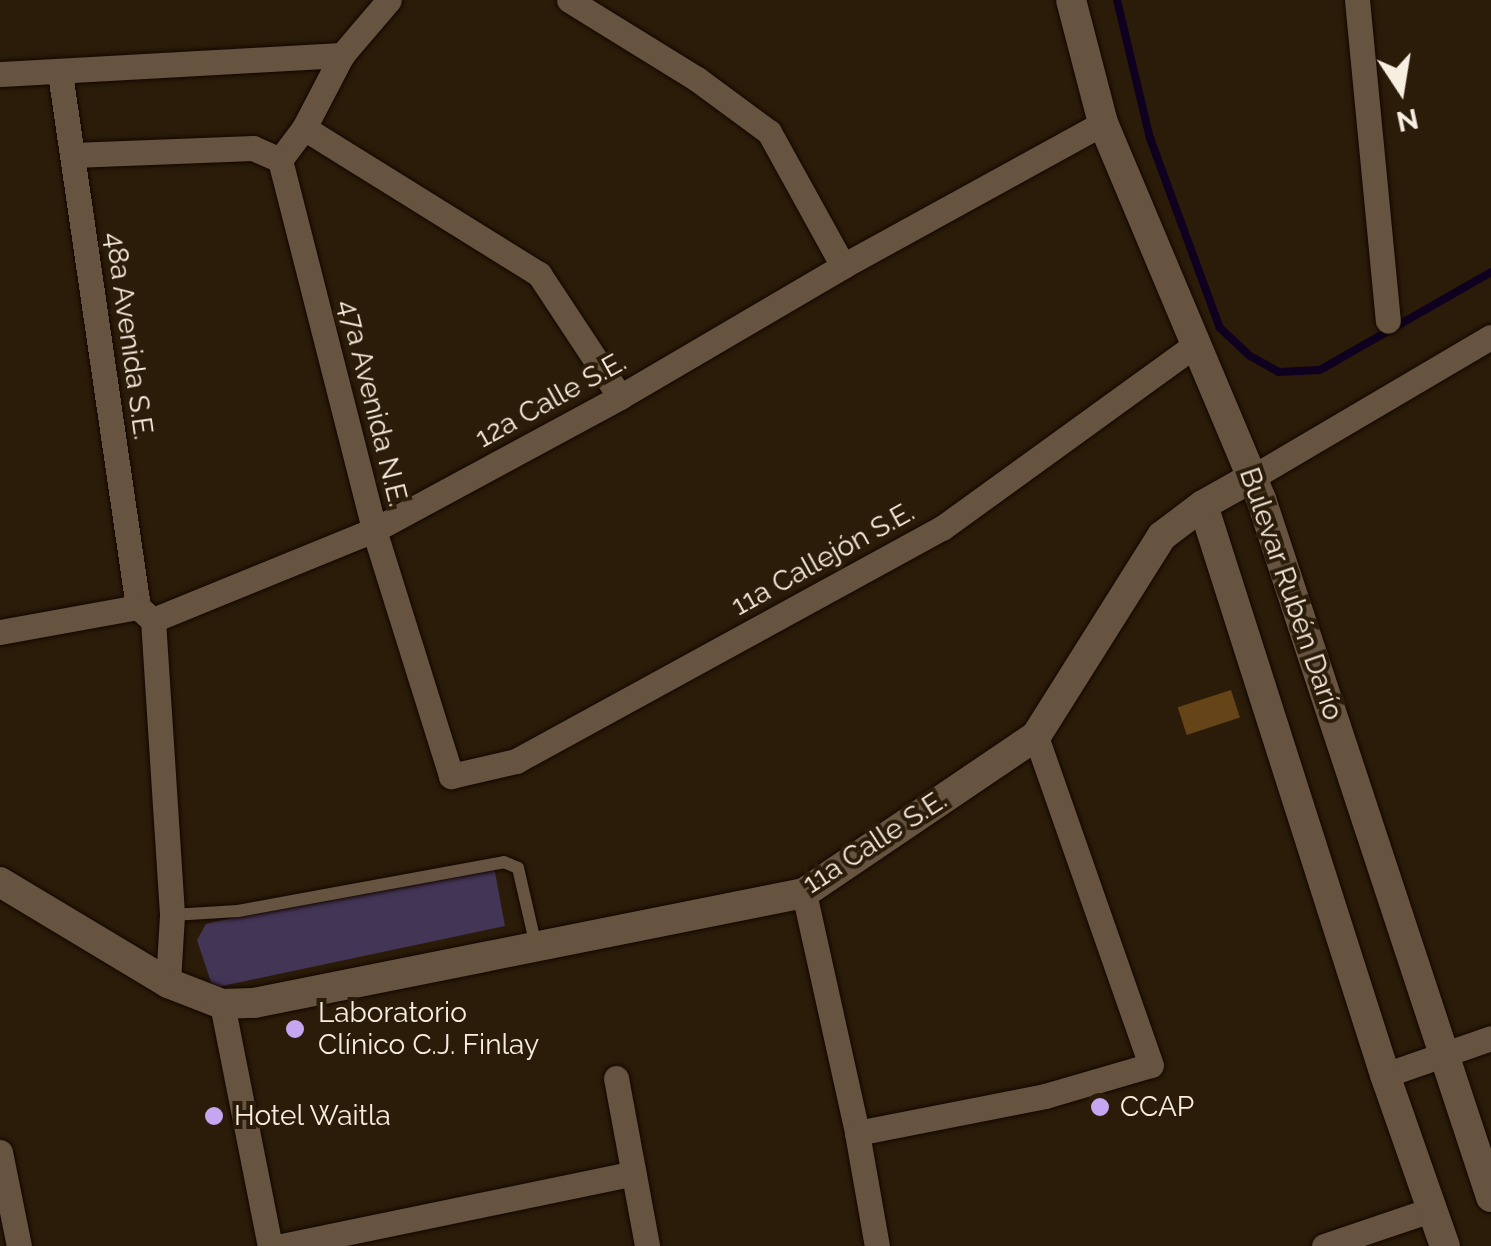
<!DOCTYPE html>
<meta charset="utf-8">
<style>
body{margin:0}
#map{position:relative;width:1491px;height:1246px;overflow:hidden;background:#2b1c09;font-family:Raleway,sans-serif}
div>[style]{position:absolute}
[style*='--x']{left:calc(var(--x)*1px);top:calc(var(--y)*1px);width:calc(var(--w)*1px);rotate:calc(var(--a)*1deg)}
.green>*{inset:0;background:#433555}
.stream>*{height:8px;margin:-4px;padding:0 4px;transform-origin:4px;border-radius:4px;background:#0f0020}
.building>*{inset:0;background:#654418;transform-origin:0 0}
.roads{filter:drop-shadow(0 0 2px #130600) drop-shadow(0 0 2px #130600)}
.lane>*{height:12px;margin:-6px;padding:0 6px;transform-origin:6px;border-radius:6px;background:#665440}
.street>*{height:25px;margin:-12.5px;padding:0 12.5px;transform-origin:12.5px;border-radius:12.5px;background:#665440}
.secondary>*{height:30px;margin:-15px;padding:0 15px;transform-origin:15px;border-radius:15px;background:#665440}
.dots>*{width:28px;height:28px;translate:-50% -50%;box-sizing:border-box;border:5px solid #2b1c09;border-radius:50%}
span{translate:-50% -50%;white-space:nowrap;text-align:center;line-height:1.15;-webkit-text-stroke:8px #2b1c09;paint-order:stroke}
.street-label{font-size:28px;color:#f8ede1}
.poi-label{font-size:28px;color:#f8ede1}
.left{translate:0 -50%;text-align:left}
.north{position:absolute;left:1351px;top:40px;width:100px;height:100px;-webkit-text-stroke:8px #2b1c09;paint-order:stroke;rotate:168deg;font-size:28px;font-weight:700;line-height:40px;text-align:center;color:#f8ede1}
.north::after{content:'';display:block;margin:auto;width:35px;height:45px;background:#f8ede1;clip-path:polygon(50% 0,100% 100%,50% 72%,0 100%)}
</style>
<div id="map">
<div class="green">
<i style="clip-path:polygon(472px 863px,494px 867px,505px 926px,213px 988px,197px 940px,206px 924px)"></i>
</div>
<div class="stream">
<i style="--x:1117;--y:0;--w:142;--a:76.6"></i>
<i style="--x:1150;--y:138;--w:202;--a:69.8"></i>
<i style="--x:1220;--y:328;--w:41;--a:43"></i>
<i style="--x:1250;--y:356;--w:33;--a:29"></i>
<i style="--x:1279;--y:372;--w:41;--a:-2.8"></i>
<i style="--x:1320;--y:370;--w:197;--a:-29.8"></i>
</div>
<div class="building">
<i style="left:1231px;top:690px;width:29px;height:56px;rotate:72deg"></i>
</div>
<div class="roads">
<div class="lane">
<i style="--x:172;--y:915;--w:66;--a:-3.5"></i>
<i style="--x:238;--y:911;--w:270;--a:-10.4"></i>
<i style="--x:504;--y:862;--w:15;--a:23"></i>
<i style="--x:518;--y:868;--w:80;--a:77"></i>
</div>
<div class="street">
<i style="--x:569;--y:0;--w:150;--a:31.7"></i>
<i style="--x:697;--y:79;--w:89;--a:36.4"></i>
<i style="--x:769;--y:132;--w:153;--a:61.1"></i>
<i style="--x:1357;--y:0;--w:322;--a:84.5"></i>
<i style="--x:342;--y:55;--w:82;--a:117.5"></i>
<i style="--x:304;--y:128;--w:40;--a:127"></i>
<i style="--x:280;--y:160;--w:382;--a:75.7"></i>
<i style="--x:374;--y:530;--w:258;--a:72.6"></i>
<i style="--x:451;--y:776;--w:67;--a:-13"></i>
<i style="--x:516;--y:761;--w:486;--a:-28.7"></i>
<i style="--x:942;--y:528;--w:314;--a:-35.9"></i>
<i style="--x:60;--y:73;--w:540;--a:81.69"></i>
<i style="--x:0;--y:74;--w:343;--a:-3.2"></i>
<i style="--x:342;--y:55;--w:72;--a:-49.5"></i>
<i style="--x:304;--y:128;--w:277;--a:31.9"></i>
<i style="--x:539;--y:274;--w:147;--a:56.6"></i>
<i style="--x:73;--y:155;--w:180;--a:-2.2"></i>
<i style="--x:253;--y:148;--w:30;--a:24"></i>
<i style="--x:1253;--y:477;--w:276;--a:-30.5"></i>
<i style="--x:153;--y:620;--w:239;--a:-22.2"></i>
<i style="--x:374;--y:530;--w:280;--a:-28.4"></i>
<i style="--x:620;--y:397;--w:259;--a:-30.4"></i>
<i style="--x:843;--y:266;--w:297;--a:-28.8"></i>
<i style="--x:153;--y:620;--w:296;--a:86.3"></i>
<i style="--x:172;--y:915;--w:68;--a:93.4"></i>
<i style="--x:0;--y:632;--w:140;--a:-10.3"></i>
<i style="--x:138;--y:607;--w:15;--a:42"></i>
<i style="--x:804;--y:893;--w:246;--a:77.5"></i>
<i style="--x:857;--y:1133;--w:115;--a:80"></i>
<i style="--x:222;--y:1004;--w:247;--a:78.8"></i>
<i style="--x:1385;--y:1075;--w:112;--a:-19.2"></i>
<i style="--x:616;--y:1078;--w:171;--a:79.5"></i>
<i style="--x:857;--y:1133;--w:192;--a:-11.1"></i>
<i style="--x:1045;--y:1096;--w:110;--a:-16.3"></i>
<i style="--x:1151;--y:1065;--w:349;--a:-109.3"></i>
<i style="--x:0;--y:1152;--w:96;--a:78.6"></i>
<i style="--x:282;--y:1246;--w:359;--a:-11.7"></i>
<i style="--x:1324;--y:1246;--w:115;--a:-18.7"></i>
</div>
<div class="secondary">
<i style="--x:1071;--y:0;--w:127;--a:75.4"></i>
<i style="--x:1103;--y:123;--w:408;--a:67.2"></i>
<i style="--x:1261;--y:499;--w:735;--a:71.76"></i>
<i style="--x:1203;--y:505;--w:598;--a:72.29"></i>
<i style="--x:1385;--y:1075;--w:181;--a:70.7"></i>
<i style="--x:0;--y:882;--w:196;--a:31"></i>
<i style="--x:168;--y:983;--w:58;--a:21.3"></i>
<i style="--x:222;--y:1004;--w:32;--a:-2"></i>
<i style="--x:254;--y:1003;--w:561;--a:-11.31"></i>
<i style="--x:804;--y:893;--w:280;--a:-34.1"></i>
<i style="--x:1036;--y:736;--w:236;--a:-57.8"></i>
<i style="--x:1162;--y:536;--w:51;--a:-37.1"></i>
<i style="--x:1203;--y:505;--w:57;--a:-29.2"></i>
</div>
</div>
<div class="dots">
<i style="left:295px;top:1029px;background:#c6a6f0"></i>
<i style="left:1100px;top:1107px;background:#c6a6f0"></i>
<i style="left:214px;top:1116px;background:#c6a6f0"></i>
</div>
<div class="street-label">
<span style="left:129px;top:336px;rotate:82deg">48a Avenida S.E.</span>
<span style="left:551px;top:400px;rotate:-29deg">12a Calle S.E.</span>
<span style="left:373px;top:403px;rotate:76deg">47a Avenida N.E.</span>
<span style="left:823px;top:559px;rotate:-29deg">11a Callejón S.E.</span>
<span style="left:1291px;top:594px;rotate:71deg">Bulevar Rubén Darío</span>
<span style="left:875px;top:842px;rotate:-33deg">11a Calle S.E.</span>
</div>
<div class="poi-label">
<span class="left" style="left:318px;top:1029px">Laboratorio<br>Clínico C.J. Finlay</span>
<span class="left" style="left:1120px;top:1107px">CCAP</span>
<span class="left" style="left:234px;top:1116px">Hotel Waitla</span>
</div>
<div class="north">N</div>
</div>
